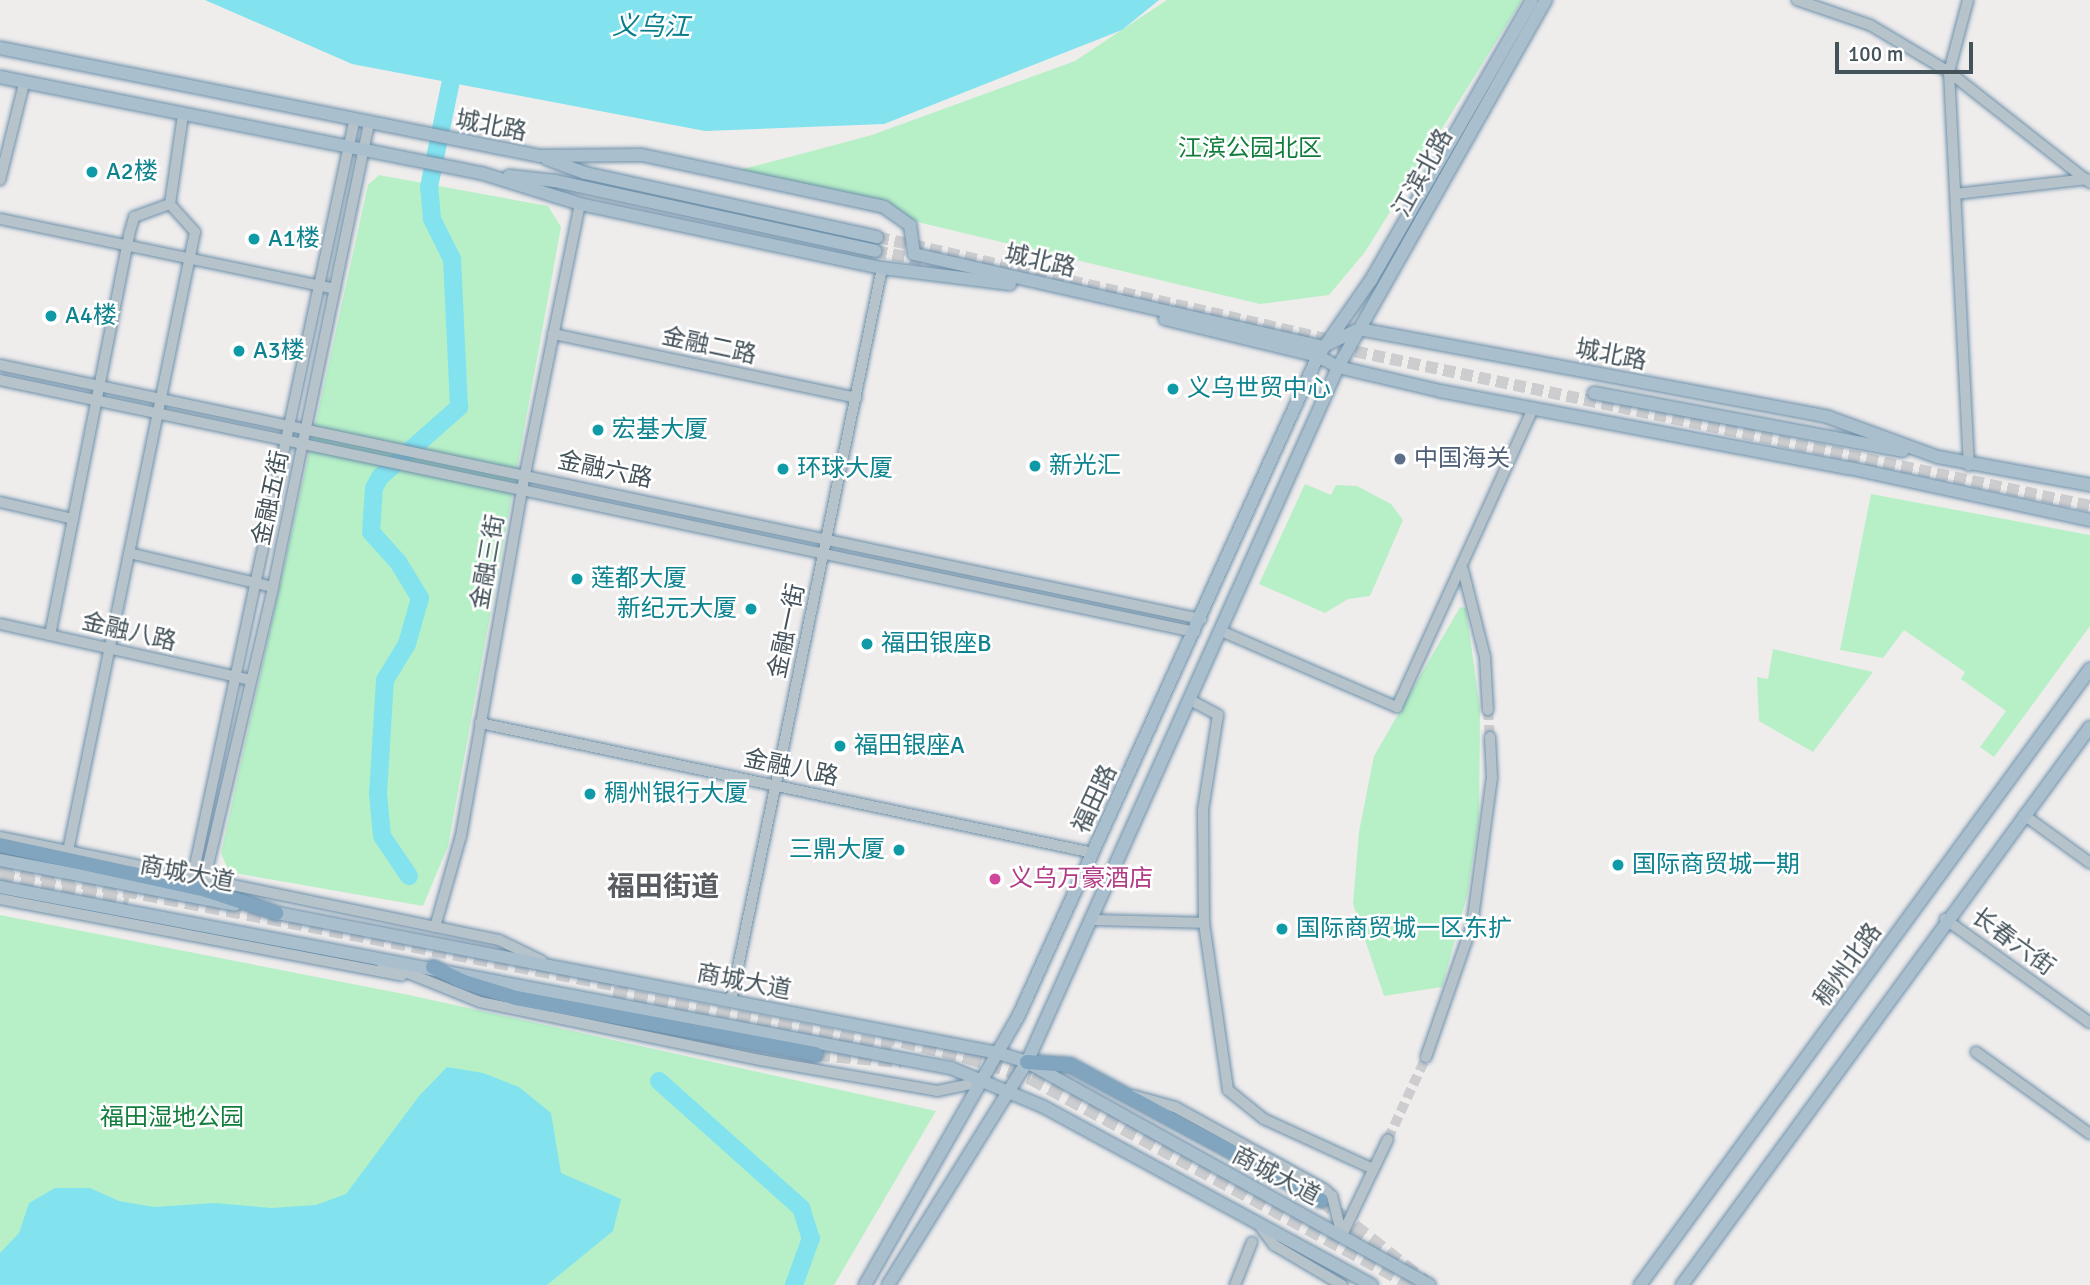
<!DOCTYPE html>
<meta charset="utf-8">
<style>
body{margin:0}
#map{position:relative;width:2090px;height:1285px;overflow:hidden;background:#efecec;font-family:Signika,"Noto Sans SC",sans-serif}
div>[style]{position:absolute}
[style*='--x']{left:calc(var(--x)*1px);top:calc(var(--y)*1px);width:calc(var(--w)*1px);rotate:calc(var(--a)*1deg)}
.green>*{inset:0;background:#b7f0c7}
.water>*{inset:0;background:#82e3ef}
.river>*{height:18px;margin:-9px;padding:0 9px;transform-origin:9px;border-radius:9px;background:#82e3ef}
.minor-tunnel>*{height:10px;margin-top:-5px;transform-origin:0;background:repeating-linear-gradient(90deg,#cdcdcf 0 10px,transparent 0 15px)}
.major-tunnel>*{height:12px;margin-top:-6px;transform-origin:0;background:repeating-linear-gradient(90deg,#cdcdcf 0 12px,transparent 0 18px)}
.highway-tunnel>*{height:14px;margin-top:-7px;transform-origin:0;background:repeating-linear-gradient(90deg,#cdcdcf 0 14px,transparent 0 21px)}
.roads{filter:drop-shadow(0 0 2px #6d90aa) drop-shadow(0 0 2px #6d90aa)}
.minor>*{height:10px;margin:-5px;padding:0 5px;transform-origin:5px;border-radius:5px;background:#b7c3ca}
.major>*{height:12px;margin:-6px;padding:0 6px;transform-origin:6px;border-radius:6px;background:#aabfcd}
.highway>*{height:14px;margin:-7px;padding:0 7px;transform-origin:7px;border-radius:7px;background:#81a5be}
.dots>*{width:19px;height:19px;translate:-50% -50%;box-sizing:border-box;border:4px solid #fff;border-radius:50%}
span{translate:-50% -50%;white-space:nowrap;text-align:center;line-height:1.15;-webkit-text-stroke:5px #fff;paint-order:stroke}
.street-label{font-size:24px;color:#44525a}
.park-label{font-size:24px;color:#137d3d}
.culture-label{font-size:24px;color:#0d838f}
.left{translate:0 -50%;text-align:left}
.right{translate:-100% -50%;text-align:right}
.service-label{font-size:24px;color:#4e5e75}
.hotel-label{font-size:24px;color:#b23c85}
.water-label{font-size:26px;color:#097e8b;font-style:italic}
.quarter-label{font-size:28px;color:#595d61;font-weight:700}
.scale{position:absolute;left:1835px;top:42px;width:138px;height:32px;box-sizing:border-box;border:4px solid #44525a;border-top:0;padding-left:9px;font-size:21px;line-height:24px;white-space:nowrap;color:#44525a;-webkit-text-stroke:5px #fff;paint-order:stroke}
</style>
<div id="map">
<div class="green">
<i style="clip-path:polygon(1167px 0,1522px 0,1365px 252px,1329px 295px,1260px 304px,721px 175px,872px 135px,1075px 61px)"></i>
<i style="clip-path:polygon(379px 175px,548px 206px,561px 227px,448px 846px,423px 906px,229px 872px,221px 853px,368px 185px)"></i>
<i style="clip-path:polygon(1305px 484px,1331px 495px,1336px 485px,1357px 486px,1391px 504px,1403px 520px,1370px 596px,1348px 599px,1325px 613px,1259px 584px)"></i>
<i style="clip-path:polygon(1871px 494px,2090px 535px,2090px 626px,1994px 757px,1980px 747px,2006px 711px,1961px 679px,1965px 672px,1904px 630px,1883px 658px,1840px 650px)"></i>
<i style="clip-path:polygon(1460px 607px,1466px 608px,1480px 710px,1479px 818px,1467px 896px,1442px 987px,1384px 996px,1353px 904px,1359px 832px,1374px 756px)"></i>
<i style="clip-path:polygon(1773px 649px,1873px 672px,1813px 752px,1759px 721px,1757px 677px,1768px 679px)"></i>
<i style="clip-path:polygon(0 915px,409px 995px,936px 1111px,834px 1285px,0 1285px)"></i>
</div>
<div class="water">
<i style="clip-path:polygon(205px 0,1159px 0,1122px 30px,884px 124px,705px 131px,352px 64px)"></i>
<i style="clip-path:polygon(447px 1067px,483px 1073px,519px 1087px,551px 1113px,561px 1173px,621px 1199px,613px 1231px,547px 1285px,0 1285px,0 1253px,19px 1233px,29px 1203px,55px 1188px,90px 1188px,119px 1201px,154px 1207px,214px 1203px,272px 1208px,316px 1205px,346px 1194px,419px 1096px)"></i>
</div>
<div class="river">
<i style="--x:409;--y:876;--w:48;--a:-124"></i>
<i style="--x:382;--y:836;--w:42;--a:-95.4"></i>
<i style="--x:378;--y:794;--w:114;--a:-86.5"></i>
<i style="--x:385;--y:680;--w:42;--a:-58.6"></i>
<i style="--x:407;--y:644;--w:48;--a:-74.2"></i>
<i style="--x:420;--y:598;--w:42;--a:-121.4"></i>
<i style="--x:398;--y:562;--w:40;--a:-132"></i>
<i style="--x:371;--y:532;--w:44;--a:-86.1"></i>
<i style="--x:374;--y:488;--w:13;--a:-61"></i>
<i style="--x:380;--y:477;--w:106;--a:-41.5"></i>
<i style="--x:459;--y:407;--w:148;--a:-92.7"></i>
<i style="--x:452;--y:259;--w:45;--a:-116.6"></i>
<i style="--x:432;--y:219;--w:32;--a:-95"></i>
<i style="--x:429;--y:187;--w:129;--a:-78.3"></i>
<i style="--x:659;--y:1081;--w:191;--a:41.8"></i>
<i style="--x:801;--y:1208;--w:32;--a:72"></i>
<i style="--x:811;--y:1238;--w:50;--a:109.9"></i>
</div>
<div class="minor-tunnel">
<i style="--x:1488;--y:710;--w:27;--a:86"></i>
<i style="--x:1388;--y:1139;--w:90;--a:-65.1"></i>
</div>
<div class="major-tunnel">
<i style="--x:877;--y:237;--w:466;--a:12.8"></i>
<i style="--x:875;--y:251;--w:52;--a:11.1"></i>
<i style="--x:1320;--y:344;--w:787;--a:11.88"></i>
</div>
<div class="highway-tunnel">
<i style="--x:0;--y:866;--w:640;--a:10.91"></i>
<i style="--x:0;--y:876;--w:131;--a:11"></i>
<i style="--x:613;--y:993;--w:284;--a:11"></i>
<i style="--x:882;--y:1036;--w:89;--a:13.7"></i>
<i style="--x:968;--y:1057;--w:66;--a:18.4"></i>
<i style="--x:1031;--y:1078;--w:434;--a:28.5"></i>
<i style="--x:816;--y:1054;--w:86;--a:4.7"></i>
<i style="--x:1321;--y:1200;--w:132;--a:38.3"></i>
</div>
<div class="roads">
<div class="minor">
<i style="--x:1797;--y:0;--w:77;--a:18.9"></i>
<i style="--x:1870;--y:25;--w:92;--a:30.7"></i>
<i style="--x:1949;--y:72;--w:179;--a:38.2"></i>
<i style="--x:1968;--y:0;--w:74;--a:104.8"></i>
<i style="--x:1949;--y:72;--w:394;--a:87.1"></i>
<i style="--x:0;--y:180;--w:99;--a:-76"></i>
<i style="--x:1956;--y:194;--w:132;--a:-6.5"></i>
<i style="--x:0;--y:219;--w:342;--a:11.8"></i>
<i style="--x:553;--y:334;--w:310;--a:11.9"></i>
<i style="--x:0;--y:365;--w:1228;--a:11.94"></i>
<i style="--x:0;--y:380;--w:1221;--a:11.91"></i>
<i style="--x:0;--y:502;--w:75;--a:13.1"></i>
<i style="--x:129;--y:553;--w:148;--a:13.3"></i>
<i style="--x:1463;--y:570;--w:90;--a:75.8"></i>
<i style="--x:1485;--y:657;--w:53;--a:86.8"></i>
<i style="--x:0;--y:624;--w:256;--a:12.6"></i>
<i style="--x:1221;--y:631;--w:192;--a:23.4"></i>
<i style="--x:1397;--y:707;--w:325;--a:-65.5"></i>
<i style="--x:50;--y:635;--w:408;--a:-78.8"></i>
<i style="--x:129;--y:235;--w:19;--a:-74"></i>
<i style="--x:134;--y:217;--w:38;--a:-20"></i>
<i style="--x:170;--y:204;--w:90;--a:-81.7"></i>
<i style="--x:1190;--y:700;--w:32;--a:28"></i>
<i style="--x:1218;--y:715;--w:96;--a:99"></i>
<i style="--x:1203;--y:810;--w:113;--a:89.5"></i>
<i style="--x:1204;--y:923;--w:169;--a:81.8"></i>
<i style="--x:1228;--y:1090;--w:46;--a:38.9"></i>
<i style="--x:1264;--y:1119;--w:120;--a:24.6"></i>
<i style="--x:480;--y:723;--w:627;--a:11.97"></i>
<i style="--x:2024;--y:815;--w:82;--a:36"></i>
<i style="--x:0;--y:837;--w:510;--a:11.66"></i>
<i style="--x:499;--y:940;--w:48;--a:26"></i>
<i style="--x:68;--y:851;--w:632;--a:-78.41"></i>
<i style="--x:195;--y:232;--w:38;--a:-132"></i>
<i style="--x:193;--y:875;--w:770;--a:-77.93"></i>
<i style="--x:205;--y:878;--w:299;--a:-76.8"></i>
<i style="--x:273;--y:587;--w:472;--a:-78.3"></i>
<i style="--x:0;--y:899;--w:409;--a:10.8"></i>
<i style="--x:1945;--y:919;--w:178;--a:35.6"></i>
<i style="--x:1091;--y:920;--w:113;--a:1.5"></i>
<i style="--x:435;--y:927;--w:95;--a:-74.1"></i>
<i style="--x:461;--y:836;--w:368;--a:-80"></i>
<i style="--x:525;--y:474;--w:276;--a:-78.5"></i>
<i style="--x:381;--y:962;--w:107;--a:22"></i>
<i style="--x:480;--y:1002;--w:286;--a:11.7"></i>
<i style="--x:760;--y:1060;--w:180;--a:9.9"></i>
<i style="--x:937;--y:1091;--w:45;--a:-11.6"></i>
<i style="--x:731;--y:1001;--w:748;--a:-78.36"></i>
<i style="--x:1976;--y:1052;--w:140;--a:35.7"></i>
<i style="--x:1426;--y:1057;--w:140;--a:-70.8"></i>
<i style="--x:1472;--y:925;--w:148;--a:-82.3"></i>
<i style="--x:1492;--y:778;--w:41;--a:-92.8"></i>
<i style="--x:1132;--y:1095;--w:45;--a:15.6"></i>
<i style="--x:1175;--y:1107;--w:170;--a:28.8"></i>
<i style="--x:1324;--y:1189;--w:11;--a:41"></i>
<i style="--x:1332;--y:1196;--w:40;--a:75.6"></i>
<i style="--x:1260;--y:1226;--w:24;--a:54"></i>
<i style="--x:1274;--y:1245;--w:79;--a:30.5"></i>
<i style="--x:1342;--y:1235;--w:106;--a:-64.4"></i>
<i style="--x:1235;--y:1285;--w:46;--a:-68.4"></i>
</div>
<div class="major">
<i style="--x:0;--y:48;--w:551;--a:11.31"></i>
<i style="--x:540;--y:156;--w:102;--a:-0.6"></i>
<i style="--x:642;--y:155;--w:248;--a:12.1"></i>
<i style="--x:884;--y:207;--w:32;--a:35"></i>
<i style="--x:910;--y:225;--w:29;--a:82"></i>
<i style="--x:914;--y:254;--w:418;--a:12.8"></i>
<i style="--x:1322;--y:347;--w:41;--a:-25.9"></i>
<i style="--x:1359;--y:329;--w:477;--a:10.6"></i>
<i style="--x:1828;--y:417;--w:117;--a:20"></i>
<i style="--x:1938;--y:457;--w:155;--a:10.4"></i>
<i style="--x:0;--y:77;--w:490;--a:11.3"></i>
<i style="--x:481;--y:173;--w:104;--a:17.4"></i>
<i style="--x:580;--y:204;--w:309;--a:12"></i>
<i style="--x:882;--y:268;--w:129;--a:7.1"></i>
<i style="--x:547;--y:159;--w:40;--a:20.2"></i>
<i style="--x:585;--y:173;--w:299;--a:12.4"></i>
<i style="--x:509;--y:176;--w:46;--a:6.2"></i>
<i style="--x:555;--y:181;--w:328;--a:12.3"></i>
<i style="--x:1165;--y:319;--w:157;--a:13.6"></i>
<i style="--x:1318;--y:356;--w:23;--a:29"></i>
<i style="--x:1338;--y:367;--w:105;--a:13.2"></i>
<i style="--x:1440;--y:391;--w:416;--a:10.7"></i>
<i style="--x:1849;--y:468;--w:247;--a:12.2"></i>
<i style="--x:1594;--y:393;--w:314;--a:10.6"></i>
<i style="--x:0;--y:860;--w:239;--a:10.8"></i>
<i style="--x:0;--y:887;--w:968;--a:10.78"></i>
<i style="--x:951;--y:1068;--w:99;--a:22.7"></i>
<i style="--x:1042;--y:1106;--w:375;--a:28.5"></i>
<i style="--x:267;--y:911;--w:745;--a:10.99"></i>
<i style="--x:998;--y:1053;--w:30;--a:17"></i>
<i style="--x:1027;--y:1062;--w:460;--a:29"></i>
<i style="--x:865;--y:1285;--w:309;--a:-60.3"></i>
<i style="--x:1018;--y:1017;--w:726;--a:-65.59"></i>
<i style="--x:1318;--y:356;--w:93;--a:-55.1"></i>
<i style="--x:1371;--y:280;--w:323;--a:-60.1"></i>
<i style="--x:888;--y:1285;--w:263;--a:-58.1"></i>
<i style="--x:1027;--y:1062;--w:761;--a:-65.89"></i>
<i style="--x:1338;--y:367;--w:422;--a:-60.5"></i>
<i style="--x:1640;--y:1285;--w:763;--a:-53.85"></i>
<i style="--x:1682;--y:1285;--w:691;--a:-53.83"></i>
</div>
<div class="highway">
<i style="--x:0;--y:845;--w:211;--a:12.3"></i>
<i style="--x:206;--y:890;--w:74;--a:18.2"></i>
<i style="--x:433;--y:967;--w:34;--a:26"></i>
<i style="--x:464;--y:982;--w:54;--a:17.1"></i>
<i style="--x:516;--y:998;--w:305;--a:10.6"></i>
<i style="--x:1027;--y:1062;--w:43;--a:4"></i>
<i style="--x:1070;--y:1065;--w:285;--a:28.3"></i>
</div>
</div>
<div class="dots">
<i style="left:92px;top:172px;background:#0f9aa8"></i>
<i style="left:254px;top:239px;background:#0f9aa8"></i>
<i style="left:51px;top:316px;background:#0f9aa8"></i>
<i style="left:239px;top:351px;background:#0f9aa8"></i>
<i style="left:1173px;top:389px;background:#0f9aa8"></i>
<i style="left:598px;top:430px;background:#0f9aa8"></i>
<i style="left:1400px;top:459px;background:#5c6f8a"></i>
<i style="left:1035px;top:466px;background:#0f9aa8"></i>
<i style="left:783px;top:469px;background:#0f9aa8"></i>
<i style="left:577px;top:579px;background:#0f9aa8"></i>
<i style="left:751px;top:609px;background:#0f9aa8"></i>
<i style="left:867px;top:644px;background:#0f9aa8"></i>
<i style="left:840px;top:746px;background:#0f9aa8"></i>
<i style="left:590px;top:794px;background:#0f9aa8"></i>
<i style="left:899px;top:850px;background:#0f9aa8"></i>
<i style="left:1618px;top:865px;background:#0f9aa8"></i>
<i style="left:995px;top:879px;background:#d1479c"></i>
<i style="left:1282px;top:929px;background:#0f9aa8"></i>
</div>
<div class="street-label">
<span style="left:491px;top:126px;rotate:11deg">城北路</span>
<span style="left:1423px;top:173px;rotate:-61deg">江滨北路</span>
<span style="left:1040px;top:261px;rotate:13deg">城北路</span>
<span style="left:709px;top:346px;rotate:12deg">金融二路</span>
<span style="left:1611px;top:355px;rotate:11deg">城北路</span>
<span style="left:605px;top:470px;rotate:12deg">金融六路</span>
<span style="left:271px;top:498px;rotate:-78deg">金融五街</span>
<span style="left:488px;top:562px;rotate:-80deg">金融三街</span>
<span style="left:787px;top:631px;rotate:-78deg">金融一街</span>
<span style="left:129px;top:632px;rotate:13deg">金融八路</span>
<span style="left:791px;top:768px;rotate:12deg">金融八路</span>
<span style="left:1095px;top:799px;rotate:-65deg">福田路</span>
<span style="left:187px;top:874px;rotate:11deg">商城大道</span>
<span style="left:2013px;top:942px;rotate:36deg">长春六街</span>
<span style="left:1848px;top:965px;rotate:-54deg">稠州北路</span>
<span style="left:744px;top:982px;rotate:11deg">商城大道</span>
<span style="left:1276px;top:1176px;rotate:28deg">商城大道</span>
</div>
<div class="park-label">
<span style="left:1250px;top:149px">江滨公园北区</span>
<span style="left:172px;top:1118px">福田湿地公园</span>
</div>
<div class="culture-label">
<span class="left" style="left:106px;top:172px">A2楼</span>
<span class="left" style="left:268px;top:239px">A1楼</span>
<span class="left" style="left:65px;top:316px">A4楼</span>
<span class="left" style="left:253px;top:351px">A3楼</span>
<span class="left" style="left:1187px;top:389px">义乌世贸中心</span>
<span class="left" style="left:612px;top:430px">宏基大厦</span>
<span class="left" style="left:1049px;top:466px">新光汇</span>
<span class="left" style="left:797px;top:469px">环球大厦</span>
<span class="left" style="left:591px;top:579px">莲都大厦</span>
<span class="right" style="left:737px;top:609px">新纪元大厦</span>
<span class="left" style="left:881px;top:644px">福田银座B</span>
<span class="left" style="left:854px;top:746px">福田银座A</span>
<span class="left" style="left:604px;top:794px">稠州银行大厦</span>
<span class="right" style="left:885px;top:850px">三鼎大厦</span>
<span class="left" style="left:1632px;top:865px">国际商贸城一期</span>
<span class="left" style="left:1296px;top:929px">国际商贸城一区东扩</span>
</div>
<div class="service-label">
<span class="left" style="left:1414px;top:459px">中国海关</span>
</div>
<div class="hotel-label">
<span class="left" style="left:1009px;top:879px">义乌万豪酒店</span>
</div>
<div class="water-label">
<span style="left:651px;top:28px;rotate:1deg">义乌江</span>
</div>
<div class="quarter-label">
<span style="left:663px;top:887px">福田街道</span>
</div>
<div class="scale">100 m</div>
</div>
